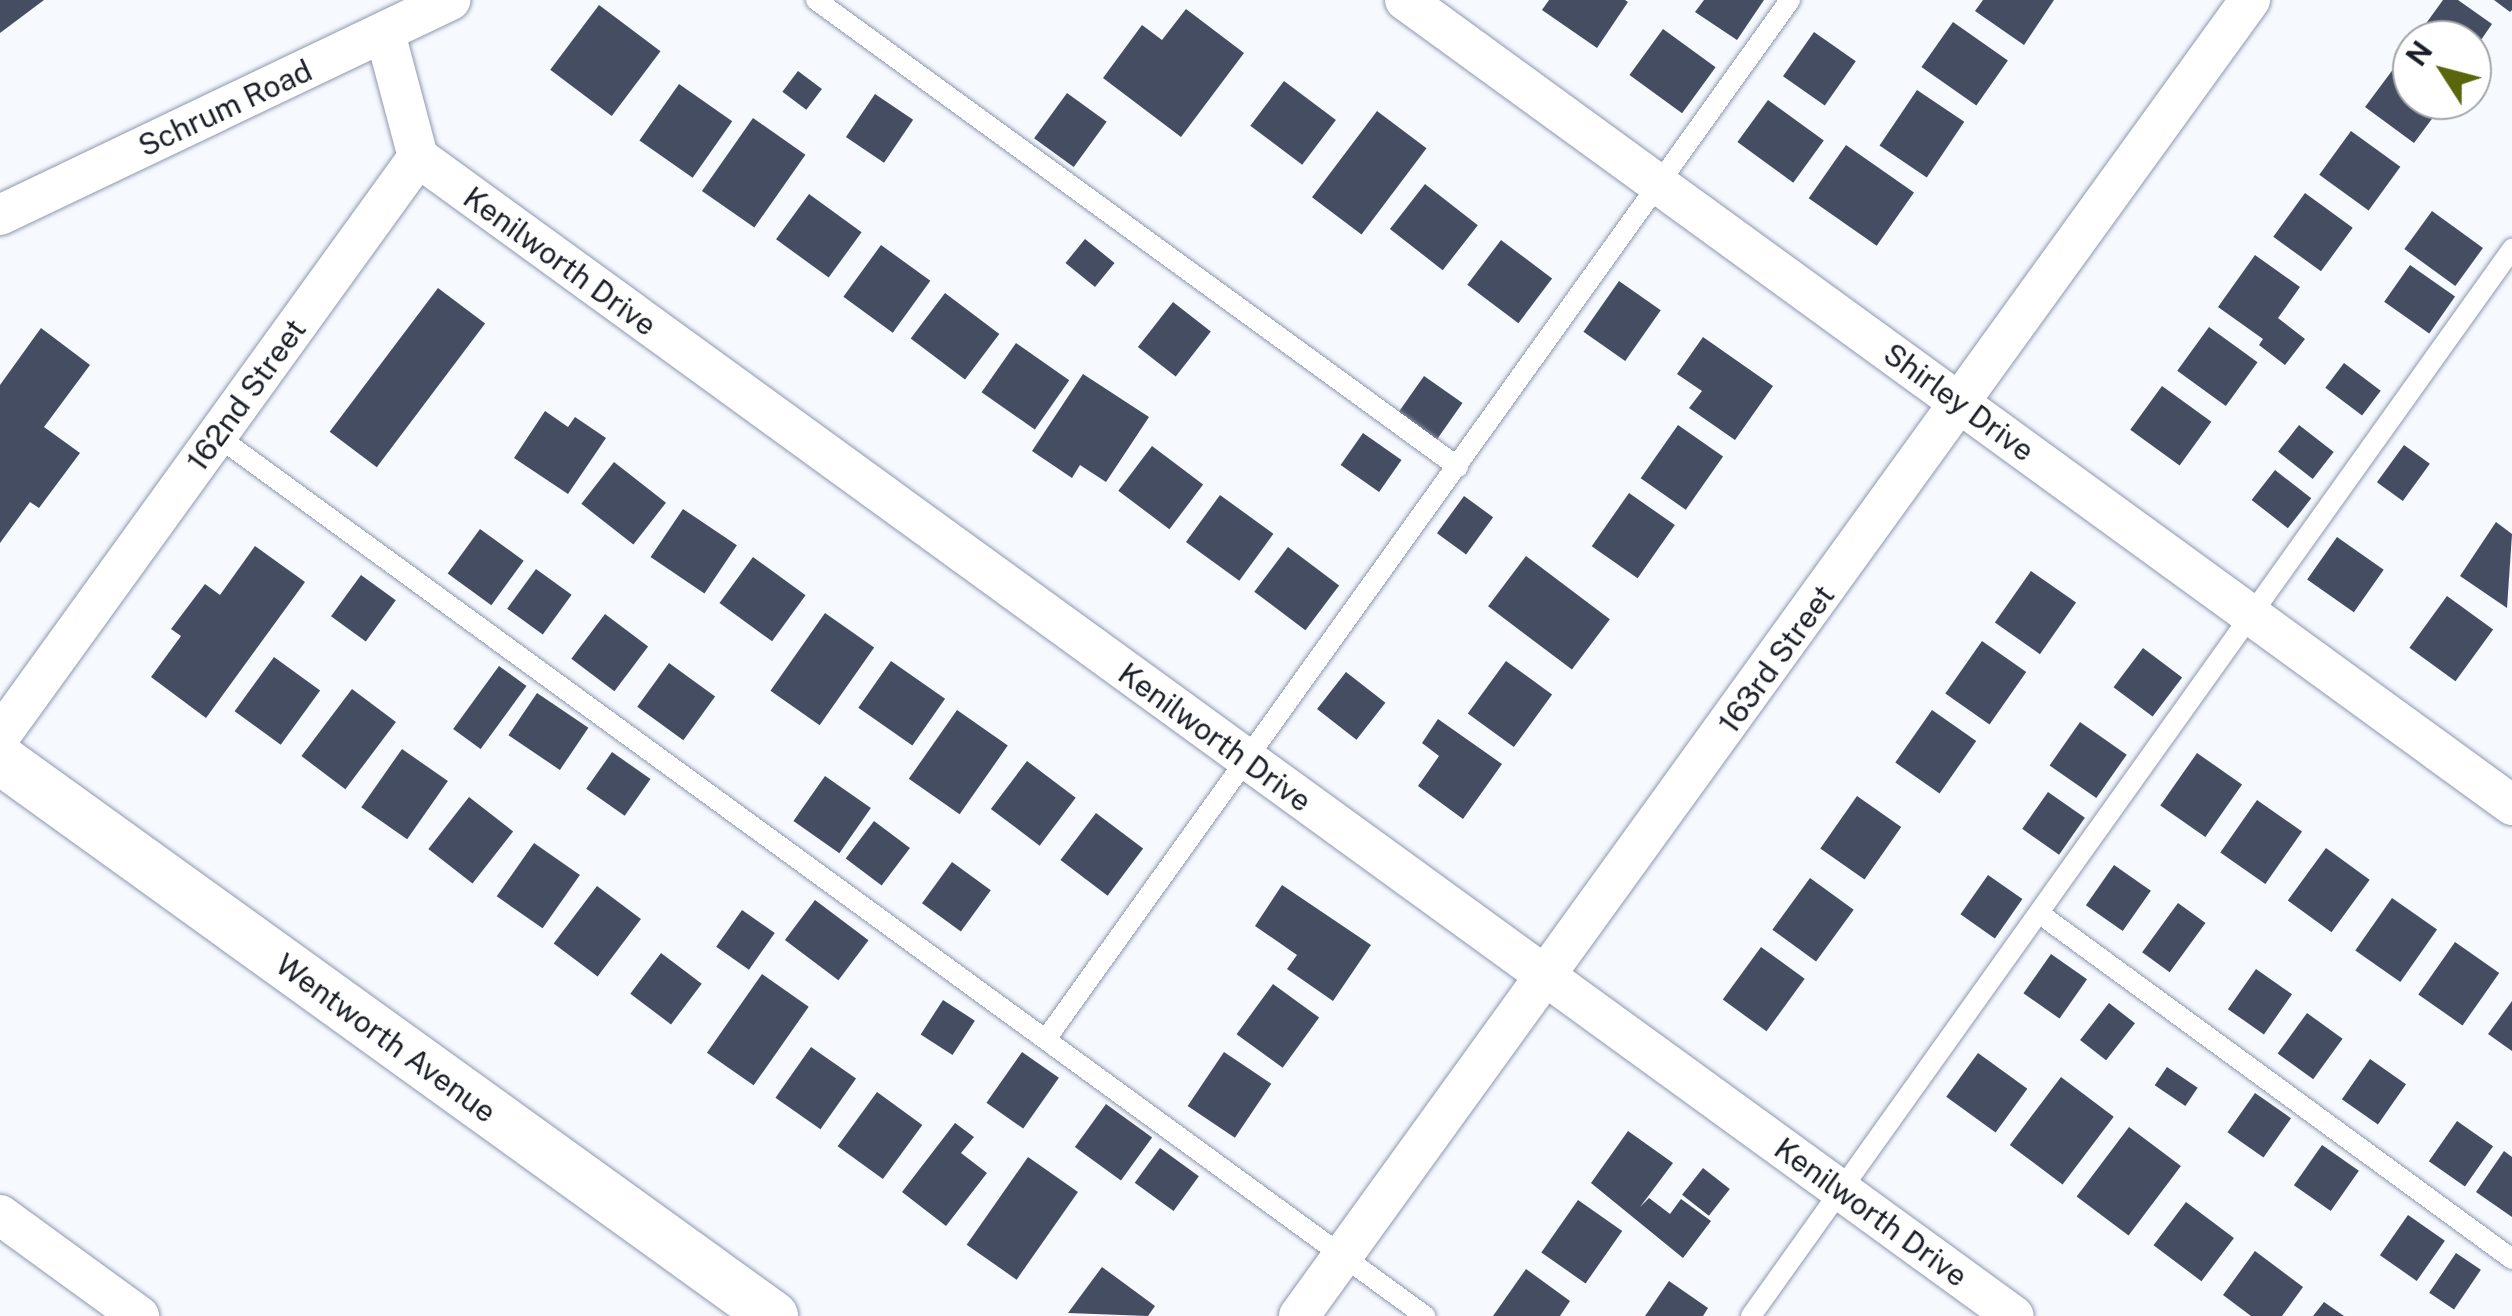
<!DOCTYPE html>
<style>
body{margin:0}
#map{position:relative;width:2512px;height:1316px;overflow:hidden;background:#f6f9fe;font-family:"Public Sans",sans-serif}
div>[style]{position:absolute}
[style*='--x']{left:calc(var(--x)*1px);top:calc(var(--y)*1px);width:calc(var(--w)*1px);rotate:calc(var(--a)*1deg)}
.building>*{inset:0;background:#454d62;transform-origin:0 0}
.roads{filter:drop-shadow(0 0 2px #8e98af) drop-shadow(0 0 2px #8e98af)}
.service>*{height:20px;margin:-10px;padding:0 10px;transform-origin:10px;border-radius:10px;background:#fff}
.minor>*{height:40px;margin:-20px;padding:0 20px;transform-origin:20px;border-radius:20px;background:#fff}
.tertiary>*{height:50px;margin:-25px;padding:0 25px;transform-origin:25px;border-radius:25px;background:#fff}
span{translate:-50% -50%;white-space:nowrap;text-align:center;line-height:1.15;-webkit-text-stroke:10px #fff;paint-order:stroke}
.street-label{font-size:30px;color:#1a1e27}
.north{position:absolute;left:2392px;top:20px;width:100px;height:100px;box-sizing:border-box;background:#fff;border:2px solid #a3a5a9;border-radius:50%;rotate:306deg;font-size:28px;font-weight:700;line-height:40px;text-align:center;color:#1a1e27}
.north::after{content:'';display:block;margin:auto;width:35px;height:45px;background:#5a660c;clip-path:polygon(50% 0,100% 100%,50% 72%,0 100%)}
</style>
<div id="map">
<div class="building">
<i style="clip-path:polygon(0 0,44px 0,0 33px)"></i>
<i style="clip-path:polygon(1549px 0,1625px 0,1628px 2px,1597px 48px,1542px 10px)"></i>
<i style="clip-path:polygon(1704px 0,1764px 0,1737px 40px,1695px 12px)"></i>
<i style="clip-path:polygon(1983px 0,2054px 0,2024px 45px,1975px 11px)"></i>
<i style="clip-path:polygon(2443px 0,2458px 0,2492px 24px,2472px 53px,2472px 40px,2414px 40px)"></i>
<i style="clip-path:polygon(2494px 0,2512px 0,2512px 10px,2510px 12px)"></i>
<i style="left:599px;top:5px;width:77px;height:81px;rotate:37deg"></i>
<i style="clip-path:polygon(1186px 9px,1244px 53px,1181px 137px,1103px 78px,1142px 25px,1162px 40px)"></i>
<i style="left:1953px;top:22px;width:67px;height:55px;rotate:35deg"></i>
<i style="left:1663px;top:29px;width:65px;height:57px;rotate:36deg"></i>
<i style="left:1814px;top:32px;width:51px;height:54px;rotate:35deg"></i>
<i style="clip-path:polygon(2397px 64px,2412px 75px,2412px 100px,2446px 100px,2414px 143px,2365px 107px)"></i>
<i style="left:798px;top:71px;width:30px;height:26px;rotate:37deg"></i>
<i style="left:1284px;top:81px;width:65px;height:56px;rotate:37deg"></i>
<i style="left:679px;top:84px;width:65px;height:69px;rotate:35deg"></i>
<i style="left:1917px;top:90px;width:57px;height:67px;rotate:34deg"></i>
<i style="left:1067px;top:93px;width:49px;height:56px;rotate:36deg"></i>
<i style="left:875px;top:94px;width:46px;height:52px;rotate:34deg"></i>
<i style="left:1768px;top:100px;width:69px;height:52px;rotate:36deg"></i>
<i style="left:1377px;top:111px;width:62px;height:108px;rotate:37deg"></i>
<i style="left:753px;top:118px;width:64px;height:89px;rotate:35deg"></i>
<i style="left:2351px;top:131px;width:61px;height:54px;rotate:36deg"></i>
<i style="left:1846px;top:145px;width:83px;height:65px;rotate:35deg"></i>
<i style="left:1425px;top:184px;width:67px;height:57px;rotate:38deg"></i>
<i style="left:2305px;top:193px;width:59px;height:54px;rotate:36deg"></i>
<i style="left:809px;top:194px;width:65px;height:56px;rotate:36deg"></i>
<i style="left:2432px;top:211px;width:63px;height:47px;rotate:36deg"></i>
<i style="left:1085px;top:239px;width:38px;height:31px;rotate:39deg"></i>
<i style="left:1501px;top:240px;width:64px;height:56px;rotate:37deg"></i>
<i style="left:881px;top:245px;width:61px;height:64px;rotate:36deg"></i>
<i style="clip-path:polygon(2255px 255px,2300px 287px,2278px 318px,2305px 339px,2285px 365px,2259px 345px,2263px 339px,2218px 307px)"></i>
<i style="left:2410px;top:265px;width:55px;height:45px;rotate:35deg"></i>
<i style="left:1619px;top:281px;width:51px;height:62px;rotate:35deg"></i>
<i style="left:438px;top:288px;width:59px;height:180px;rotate:37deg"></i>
<i style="left:945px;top:293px;width:68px;height:57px;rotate:37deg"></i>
<i style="left:1173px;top:302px;width:48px;height:57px;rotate:38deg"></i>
<i style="left:2209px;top:327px;width:60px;height:54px;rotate:36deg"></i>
<i style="clip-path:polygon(41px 328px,90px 365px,44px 427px,80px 453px,39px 508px,30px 502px,0 543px,0 385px)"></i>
<i style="clip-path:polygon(1703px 337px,1773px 386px,1735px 440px,1689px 408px,1702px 391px,1677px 374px)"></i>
<i style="left:1016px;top:343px;width:65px;height:60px;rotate:35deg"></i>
<i style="left:2344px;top:363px;width:46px;height:31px;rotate:37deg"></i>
<i style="clip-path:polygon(1083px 374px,1149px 417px,1106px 482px,1080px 465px,1072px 478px,1032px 451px)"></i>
<i style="left:1424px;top:376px;width:47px;height:45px;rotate:35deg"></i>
<i style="left:2162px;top:386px;width:61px;height:54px;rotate:36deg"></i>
<i style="clip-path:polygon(545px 411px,568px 427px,575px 417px,606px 438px,568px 494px,514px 458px)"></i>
<i style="left:1678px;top:425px;width:55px;height:65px;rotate:35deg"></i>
<i style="left:2299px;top:425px;width:44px;height:34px;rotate:38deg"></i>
<i style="left:1363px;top:433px;width:47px;height:39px;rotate:35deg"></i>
<i style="left:2404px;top:445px;width:32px;height:46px;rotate:36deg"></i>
<i style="left:1152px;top:446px;width:64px;height:56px;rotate:37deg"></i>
<i style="left:614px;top:462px;width:66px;height:53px;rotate:38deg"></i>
<i style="left:2275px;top:470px;width:46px;height:38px;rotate:38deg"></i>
<i style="left:1629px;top:493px;width:56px;height:65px;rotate:35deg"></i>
<i style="left:1220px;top:495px;width:66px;height:58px;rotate:36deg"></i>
<i style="left:1464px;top:496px;width:36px;height:46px;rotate:36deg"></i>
<i style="left:683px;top:509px;width:65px;height:58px;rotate:34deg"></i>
<i style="clip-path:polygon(2496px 522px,2512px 534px,2507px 608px,2460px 576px)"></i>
<i style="left:480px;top:529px;width:54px;height:55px;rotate:36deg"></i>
<i style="left:2337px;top:537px;width:57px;height:52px;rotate:35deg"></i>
<i style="clip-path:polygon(255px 546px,305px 582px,206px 718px,151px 677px,181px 636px,171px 629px,205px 584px,220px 595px)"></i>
<i style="left:1288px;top:547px;width:64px;height:56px;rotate:37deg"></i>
<i style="left:1526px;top:556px;width:105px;height:63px;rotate:37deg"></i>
<i style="left:753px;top:557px;width:65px;height:57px;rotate:36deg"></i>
<i style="left:536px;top:569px;width:44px;height:49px;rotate:36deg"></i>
<i style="left:2031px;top:571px;width:55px;height:63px;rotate:35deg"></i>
<i style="left:361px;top:575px;width:43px;height:51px;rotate:36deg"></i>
<i style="left:2447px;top:596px;width:57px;height:64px;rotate:36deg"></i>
<i style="left:825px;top:613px;width:60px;height:95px;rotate:35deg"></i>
<i style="left:605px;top:614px;width:54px;height:56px;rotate:37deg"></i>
<i style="left:1982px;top:641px;width:54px;height:64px;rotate:35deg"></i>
<i style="left:2143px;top:648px;width:49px;height:49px;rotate:37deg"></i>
<i style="left:274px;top:657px;width:57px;height:67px;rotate:36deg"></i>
<i style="left:891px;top:661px;width:66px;height:57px;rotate:35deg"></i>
<i style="left:1506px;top:661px;width:57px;height:65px;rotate:36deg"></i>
<i style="left:669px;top:663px;width:57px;height:54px;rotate:36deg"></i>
<i style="left:499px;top:666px;width:34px;height:78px;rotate:36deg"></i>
<i style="left:1346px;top:672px;width:50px;height:47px;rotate:38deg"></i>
<i style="left:352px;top:689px;width:55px;height:84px;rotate:37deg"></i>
<i style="left:537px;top:693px;width:62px;height:51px;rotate:34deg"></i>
<i style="left:957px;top:710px;width:62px;height:84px;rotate:35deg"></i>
<i style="left:1932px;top:710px;width:54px;height:64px;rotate:35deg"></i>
<i style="clip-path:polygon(1438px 719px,1502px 764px,1463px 819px,1418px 786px,1439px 756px,1422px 743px)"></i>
<i style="left:2080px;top:722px;width:57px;height:53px;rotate:35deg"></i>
<i style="left:402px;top:749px;width:56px;height:71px;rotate:35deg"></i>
<i style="left:612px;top:752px;width:47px;height:45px;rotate:35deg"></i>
<i style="left:2197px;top:753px;width:55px;height:64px;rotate:35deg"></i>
<i style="left:1027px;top:761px;width:61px;height:60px;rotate:37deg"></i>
<i style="left:825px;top:776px;width:56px;height:55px;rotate:35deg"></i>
<i style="left:2048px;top:792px;width:45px;height:45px;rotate:35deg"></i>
<i style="left:1857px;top:796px;width:54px;height:64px;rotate:35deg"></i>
<i style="left:469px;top:797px;width:56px;height:66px;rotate:38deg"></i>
<i style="left:2257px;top:800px;width:55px;height:64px;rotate:35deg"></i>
<i style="left:1096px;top:813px;width:59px;height:59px;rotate:37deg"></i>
<i style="left:874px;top:821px;width:45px;height:47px;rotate:37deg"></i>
<i style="left:534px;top:843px;width:56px;height:65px;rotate:35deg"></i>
<i style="left:2326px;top:848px;width:54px;height:65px;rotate:36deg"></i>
<i style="left:952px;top:862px;width:48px;height:51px;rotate:36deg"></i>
<i style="left:2114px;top:865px;width:45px;height:49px;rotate:35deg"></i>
<i style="left:1988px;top:875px;width:42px;height:48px;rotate:35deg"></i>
<i style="left:1810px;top:878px;width:54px;height:64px;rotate:36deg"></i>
<i style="clip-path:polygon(1282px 885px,1371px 945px,1333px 1001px,1287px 969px,1297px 955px,1255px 926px)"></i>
<i style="left:597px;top:886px;width:55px;height:72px;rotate:37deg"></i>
<i style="left:2392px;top:898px;width:55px;height:64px;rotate:35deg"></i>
<i style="left:815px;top:900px;width:67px;height:50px;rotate:37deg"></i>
<i style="left:2178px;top:903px;width:34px;height:61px;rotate:36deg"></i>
<i style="left:742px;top:910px;width:40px;height:45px;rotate:35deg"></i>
<i style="left:2455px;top:942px;width:54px;height:64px;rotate:35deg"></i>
<i style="left:1761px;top:947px;width:54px;height:65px;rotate:36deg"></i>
<i style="left:661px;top:953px;width:51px;height:51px;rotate:37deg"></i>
<i style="left:2051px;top:954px;width:44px;height:48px;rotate:35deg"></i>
<i style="left:2256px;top:969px;width:44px;height:49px;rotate:35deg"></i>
<i style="left:762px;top:974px;width:57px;height:96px;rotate:35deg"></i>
<i style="left:1273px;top:984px;width:57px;height:62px;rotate:36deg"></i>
<i style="left:943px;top:1000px;width:38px;height:41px;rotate:33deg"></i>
<i style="clip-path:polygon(2512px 1001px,2512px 1051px,2488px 1034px)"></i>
<i style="left:2109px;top:1003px;width:33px;height:47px;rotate:38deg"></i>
<i style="left:2307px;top:1013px;width:44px;height:50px;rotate:36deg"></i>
<i style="left:811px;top:1047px;width:55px;height:62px;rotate:35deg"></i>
<i style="left:1022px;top:1052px;width:45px;height:62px;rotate:35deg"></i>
<i style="left:1224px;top:1052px;width:57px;height:65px;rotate:34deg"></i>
<i style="left:1978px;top:1053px;width:61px;height:54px;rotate:36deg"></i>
<i style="left:2370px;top:1059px;width:44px;height:49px;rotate:35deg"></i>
<i style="left:2167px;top:1067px;width:37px;height:22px;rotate:34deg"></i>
<i style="left:2061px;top:1077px;width:66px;height:85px;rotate:37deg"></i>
<i style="left:877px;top:1092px;width:56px;height:67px;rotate:36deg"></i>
<i style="left:2255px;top:1093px;width:44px;height:48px;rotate:35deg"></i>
<i style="left:1106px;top:1104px;width:57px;height:53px;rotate:36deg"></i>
<i style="left:2457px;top:1121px;width:44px;height:49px;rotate:35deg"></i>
<i style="clip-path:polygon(955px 1123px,974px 1137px,961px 1153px,987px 1173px,946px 1226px,902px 1192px)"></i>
<i style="left:2129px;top:1127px;width:65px;height:87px;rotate:37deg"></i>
<i style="clip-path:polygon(1628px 1131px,1673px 1163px,1640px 1207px,1649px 1198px,1670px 1214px,1681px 1199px,1711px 1221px,1683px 1258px,1591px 1183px)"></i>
<i style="left:2322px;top:1145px;width:45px;height:49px;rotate:35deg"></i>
<i style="left:1160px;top:1148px;width:48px;height:43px;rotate:36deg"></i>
<i style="clip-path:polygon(2504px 1151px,2512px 1157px,2512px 1217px,2476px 1192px)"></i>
<i style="left:1028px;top:1157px;width:61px;height:107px;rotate:35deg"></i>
<i style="left:1703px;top:1168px;width:34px;height:34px;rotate:38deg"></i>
<i style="left:1578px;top:1200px;width:54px;height:64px;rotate:35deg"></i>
<i style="left:2186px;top:1202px;width:60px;height:54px;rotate:37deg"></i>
<i style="left:2408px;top:1215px;width:45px;height:49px;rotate:35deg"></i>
<i style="clip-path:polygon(2255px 1251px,2303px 1287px,2282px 1316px,2251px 1316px,2223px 1295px)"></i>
<i style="left:2456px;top:1253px;width:30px;height:48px;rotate:34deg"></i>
<i style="clip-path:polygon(1102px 1267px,1155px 1306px,1148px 1316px,1068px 1313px)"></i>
<i style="clip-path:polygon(1526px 1269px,1570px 1301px,1560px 1316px,1493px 1316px)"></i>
<i style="clip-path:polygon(1669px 1281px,1708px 1308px,1703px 1316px,1645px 1316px)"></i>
<i style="clip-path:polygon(2324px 1302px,2344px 1316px,2313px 1316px)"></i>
</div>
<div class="roads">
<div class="service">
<i style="--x:816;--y:0;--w:794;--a:36.03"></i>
<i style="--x:217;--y:436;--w:1495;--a:36.07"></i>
<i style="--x:2040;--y:914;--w:585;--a:36.16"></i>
<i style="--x:1046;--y:1039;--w:1278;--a:-54.39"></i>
<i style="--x:1751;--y:1316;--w:1311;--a:-54.5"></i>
</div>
<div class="minor">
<i style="--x:1405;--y:0;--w:1369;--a:36.02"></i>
<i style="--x:418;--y:157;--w:1972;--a:35.99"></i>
<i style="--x:0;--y:215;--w:499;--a:-25.5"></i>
<i style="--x:0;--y:736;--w:714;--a:-54.17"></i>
<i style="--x:418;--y:157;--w:128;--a:-104.9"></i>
<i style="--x:0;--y:1215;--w:172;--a:36"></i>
<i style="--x:1299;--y:1316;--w:1624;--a:-54.15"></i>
</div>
<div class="tertiary">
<i style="--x:0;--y:759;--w:953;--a:35.78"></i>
</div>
</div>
<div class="street-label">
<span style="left:225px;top:108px;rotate:-25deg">Schrum Road</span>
<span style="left:560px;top:261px;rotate:36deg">Kenilworth Drive</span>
<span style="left:246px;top:395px;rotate:-54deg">162nd Street</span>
<span style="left:1959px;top:402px;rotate:36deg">Shirley Drive</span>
<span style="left:1776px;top:659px;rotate:-54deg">163rd Street</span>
<span style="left:1215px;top:737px;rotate:36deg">Kenilworth Drive</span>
<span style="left:386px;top:1038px;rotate:36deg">Wentworth Avenue</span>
<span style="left:1871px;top:1212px;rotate:36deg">Kenilworth Drive</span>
</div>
<div class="north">N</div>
</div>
